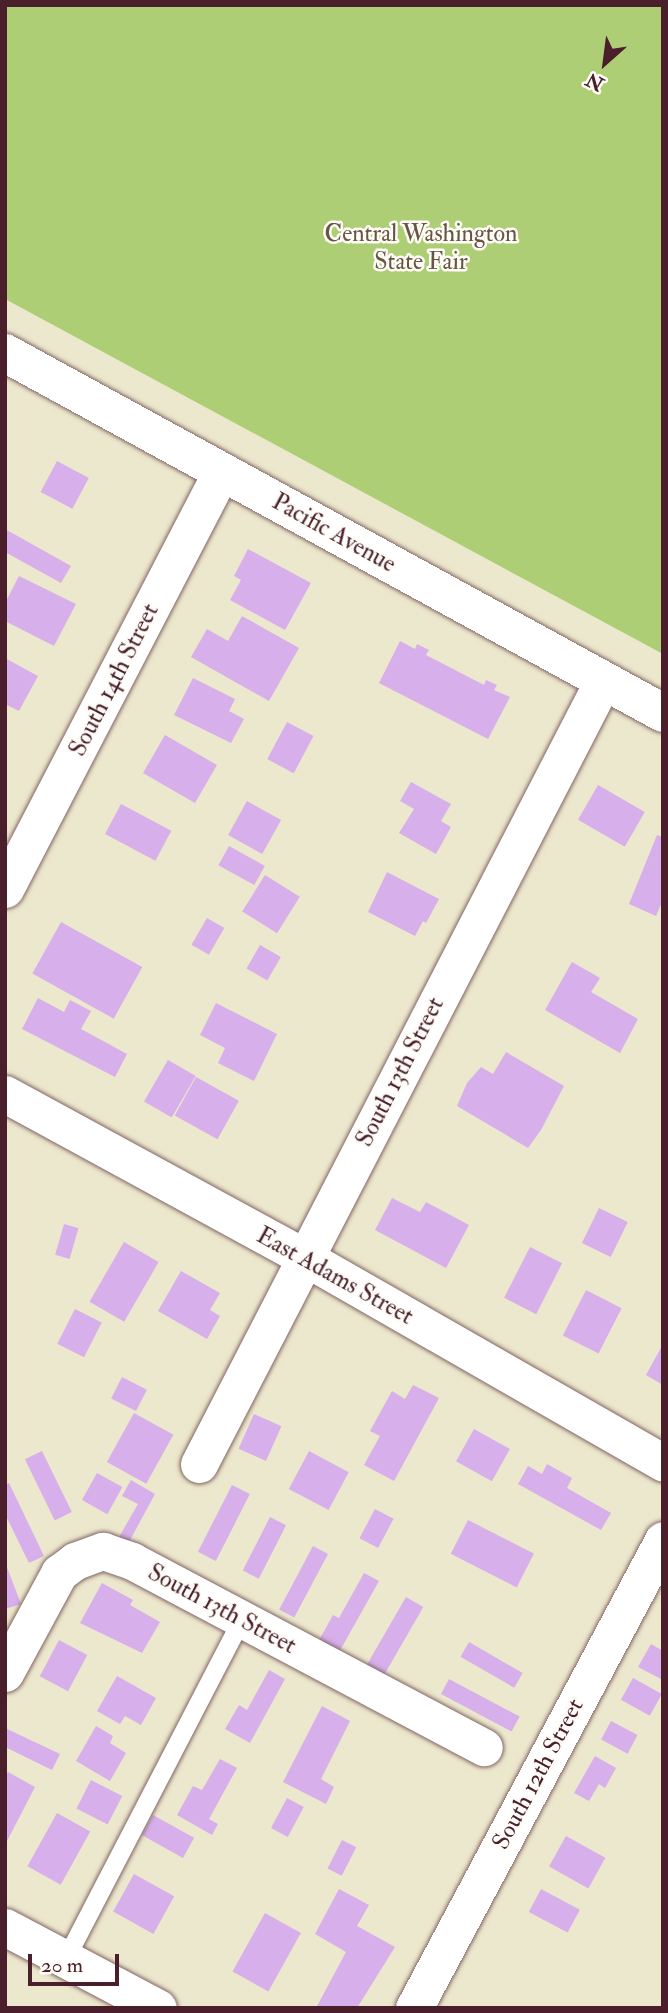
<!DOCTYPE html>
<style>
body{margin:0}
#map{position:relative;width:668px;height:2013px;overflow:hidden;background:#ece8cd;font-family:"IM FELL Double Pica",serif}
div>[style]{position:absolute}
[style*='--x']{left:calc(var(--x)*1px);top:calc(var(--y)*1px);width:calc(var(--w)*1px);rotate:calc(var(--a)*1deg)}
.green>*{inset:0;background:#aece76}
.building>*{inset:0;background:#d6afeb;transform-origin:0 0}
.roads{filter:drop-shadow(0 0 2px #836564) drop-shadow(0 0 2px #836564)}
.lane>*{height:18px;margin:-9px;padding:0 9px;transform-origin:9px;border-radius:9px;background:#fff}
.street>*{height:37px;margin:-18.5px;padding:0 18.5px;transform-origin:18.5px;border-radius:18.5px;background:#fff}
.secondary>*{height:38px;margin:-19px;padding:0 19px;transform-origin:19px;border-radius:19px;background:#fff}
span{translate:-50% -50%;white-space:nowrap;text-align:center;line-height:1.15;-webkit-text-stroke:5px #fdfcf7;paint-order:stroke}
.park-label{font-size:24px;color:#685442}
.street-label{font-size:24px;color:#4a1f2b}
.frame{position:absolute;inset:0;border:7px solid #4a1f2b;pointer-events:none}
.north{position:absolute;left:570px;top:28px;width:70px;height:70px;-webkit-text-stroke:5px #fdfcf7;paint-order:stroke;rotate:208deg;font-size:19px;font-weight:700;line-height:28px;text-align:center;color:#4a1f2b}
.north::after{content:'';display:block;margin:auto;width:24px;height:32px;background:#4a1f2b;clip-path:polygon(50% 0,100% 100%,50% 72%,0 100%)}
.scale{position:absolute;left:28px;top:1954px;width:91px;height:32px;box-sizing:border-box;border:4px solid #4a1f2b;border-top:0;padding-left:9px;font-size:21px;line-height:24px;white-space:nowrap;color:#4a1f2b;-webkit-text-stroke:5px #fdfcf7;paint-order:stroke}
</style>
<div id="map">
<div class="green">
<i style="clip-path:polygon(5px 5px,663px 5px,663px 654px,5px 299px)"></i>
</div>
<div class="building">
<i style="left:57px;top:461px;width:36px;height:35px;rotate:28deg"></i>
<i style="clip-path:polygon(5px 529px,71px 566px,61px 583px,5px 552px)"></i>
<i style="clip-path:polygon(248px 549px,311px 583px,285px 630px,230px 600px,241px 580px,234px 576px)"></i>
<i style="clip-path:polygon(19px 576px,76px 604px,54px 646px,5px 621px,5px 603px)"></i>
<i style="clip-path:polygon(242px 616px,299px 648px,269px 701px,191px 657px,207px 629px,228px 641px)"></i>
<i style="clip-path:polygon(400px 641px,415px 649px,417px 644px,429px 650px,426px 655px,484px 685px,486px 680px,497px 685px,494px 690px,510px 697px,488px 739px,379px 683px)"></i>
<i style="clip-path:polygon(5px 658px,38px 676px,19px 711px,5px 704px)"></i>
<i style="clip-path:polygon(193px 678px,235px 699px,229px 711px,244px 719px,231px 743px,174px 715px)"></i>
<i style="left:287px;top:722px;width:30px;height:42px;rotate:28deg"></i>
<i style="left:165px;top:735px;width:60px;height:44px;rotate:30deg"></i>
<i style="clip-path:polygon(411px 782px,451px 804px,441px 821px,451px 827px,436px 854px,399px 833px,414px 809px,400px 801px)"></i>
<i style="left:598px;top:785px;width:54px;height:40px;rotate:30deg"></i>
<i style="left:247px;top:801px;width:39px;height:39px;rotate:29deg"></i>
<i style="left:121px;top:804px;width:57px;height:34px;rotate:28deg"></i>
<i style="clip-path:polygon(657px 835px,663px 837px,663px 900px,656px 916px,629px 904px)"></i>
<i style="left:229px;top:846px;width:41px;height:22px;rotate:29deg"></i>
<i style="clip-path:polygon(387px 872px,439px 899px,426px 923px,423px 921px,415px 936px,368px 912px)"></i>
<i style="left:265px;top:875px;width:41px;height:43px;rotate:32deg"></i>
<i style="left:207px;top:918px;width:20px;height:31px;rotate:30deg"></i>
<i style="left:61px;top:922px;width:93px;height:59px;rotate:29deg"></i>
<i style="left:260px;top:945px;width:24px;height:27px;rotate:30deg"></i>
<i style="clip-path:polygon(572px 962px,600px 978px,591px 992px,638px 1019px,620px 1053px,545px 1010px)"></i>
<i style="clip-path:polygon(38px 998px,64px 1012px,70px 1000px,91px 1011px,81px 1029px,127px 1054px,115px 1077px,22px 1029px)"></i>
<i style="clip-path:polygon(216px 1003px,277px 1034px,254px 1081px,218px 1063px,225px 1048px,200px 1035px)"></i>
<i style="clip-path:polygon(506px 1052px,564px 1086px,541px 1130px,528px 1148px,457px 1106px,467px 1083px,481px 1067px,493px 1074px)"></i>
<i style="left:168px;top:1060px;width:32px;height:48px;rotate:30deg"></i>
<i style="left:196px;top:1077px;width:49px;height:44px;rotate:29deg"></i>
<i style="clip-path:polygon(392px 1198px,420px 1212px,426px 1202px,469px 1225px,446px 1268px,375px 1230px)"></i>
<i style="left:599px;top:1208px;width:32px;height:39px;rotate:26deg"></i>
<i style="left:64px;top:1224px;width:15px;height:32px;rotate:16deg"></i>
<i style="left:124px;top:1242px;width:40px;height:69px;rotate:30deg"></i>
<i style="left:530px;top:1247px;width:36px;height:57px;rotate:27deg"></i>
<i style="clip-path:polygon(181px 1271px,220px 1293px,210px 1310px,220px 1316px,207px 1339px,158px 1311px)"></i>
<i style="left:586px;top:1290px;width:40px;height:51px;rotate:27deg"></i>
<i style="left:75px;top:1309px;width:30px;height:39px;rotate:27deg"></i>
<i style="clip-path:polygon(663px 1344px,663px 1385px,646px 1375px)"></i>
<i style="left:122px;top:1377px;width:28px;height:24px;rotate:27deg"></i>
<i style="clip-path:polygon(413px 1385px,439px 1398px,394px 1481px,364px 1465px,380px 1436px,370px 1431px,392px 1391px,405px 1399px)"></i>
<i style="left:134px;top:1413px;width:45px;height:56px;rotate:29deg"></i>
<i style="left:254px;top:1414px;width:30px;height:38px;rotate:24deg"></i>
<i style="left:474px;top:1429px;width:41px;height:37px;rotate:29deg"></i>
<i style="left:42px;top:1451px;width:68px;height:19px;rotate:64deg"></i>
<i style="left:309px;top:1451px;width:45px;height:43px;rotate:28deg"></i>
<i style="clip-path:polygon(547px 1464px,572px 1478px,567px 1488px,611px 1513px,601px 1530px,518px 1484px,528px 1466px,542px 1474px)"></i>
<i style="left:97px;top:1473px;width:29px;height:31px;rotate:29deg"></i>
<i style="clip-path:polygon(131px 1480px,155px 1494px,129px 1542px,119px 1537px,138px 1504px,122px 1496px)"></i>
<i style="clip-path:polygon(9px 1483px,44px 1556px,29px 1563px,5px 1514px,5px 1485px)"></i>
<i style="left:232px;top:1485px;width:20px;height:75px;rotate:27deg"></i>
<i style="left:375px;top:1509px;width:21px;height:33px;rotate:28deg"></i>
<i style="left:270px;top:1517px;width:18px;height:60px;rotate:27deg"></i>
<i style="left:468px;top:1520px;width:74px;height:38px;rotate:27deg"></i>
<i style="left:313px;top:1546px;width:17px;height:72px;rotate:28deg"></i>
<i style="clip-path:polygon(5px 1562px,21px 1604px,5px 1609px)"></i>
<i style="clip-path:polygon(364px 1573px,379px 1581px,338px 1654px,318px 1642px,333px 1615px,339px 1618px)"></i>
<i style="clip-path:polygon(102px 1583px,133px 1600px,130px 1605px,160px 1622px,142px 1653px,80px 1623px)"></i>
<i style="left:406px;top:1597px;width:20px;height:81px;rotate:30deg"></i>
<i style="left:59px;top:1640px;width:32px;height:41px;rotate:28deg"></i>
<i style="left:469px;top:1642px;width:62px;height:17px;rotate:30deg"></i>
<i style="clip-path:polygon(651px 1644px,663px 1651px,663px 1680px,638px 1667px)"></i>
<i style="clip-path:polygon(269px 1670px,285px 1679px,250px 1743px,225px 1729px,239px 1705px,247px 1710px)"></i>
<i style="clip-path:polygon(117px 1676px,156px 1698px,141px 1725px,125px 1716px,120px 1724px,97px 1711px)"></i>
<i style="left:633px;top:1678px;width:33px;height:25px;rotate:29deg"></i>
<i style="left:449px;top:1679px;width:80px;height:17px;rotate:28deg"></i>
<i style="clip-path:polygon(322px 1706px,350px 1721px,321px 1779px,334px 1787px,326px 1804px,283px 1782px)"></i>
<i style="left:611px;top:1721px;width:30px;height:21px;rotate:28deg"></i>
<i style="clip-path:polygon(96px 1726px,113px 1736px,110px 1743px,126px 1753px,110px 1781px,76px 1761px)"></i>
<i style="clip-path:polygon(5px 1728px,60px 1754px,52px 1770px,5px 1747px)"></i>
<i style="clip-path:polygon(595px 1756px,616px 1768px,605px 1788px,599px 1784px,589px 1801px,574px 1793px)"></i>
<i style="clip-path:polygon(220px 1759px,237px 1768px,209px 1819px,218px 1824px,212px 1835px,177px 1815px,193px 1786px,202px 1790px)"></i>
<i style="clip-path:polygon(8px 1772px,35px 1787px,5px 1845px,5px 1777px)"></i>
<i style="left:91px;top:1780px;width:35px;height:32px;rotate:27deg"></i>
<i style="left:287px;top:1798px;width:19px;height:34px;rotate:28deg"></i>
<i style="left:57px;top:1813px;width:38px;height:61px;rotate:29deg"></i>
<i style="left:153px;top:1815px;width:47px;height:23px;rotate:29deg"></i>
<i style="left:566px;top:1836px;width:45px;height:35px;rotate:29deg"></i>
<i style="left:342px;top:1840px;width:16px;height:32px;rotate:27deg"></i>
<i style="left:134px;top:1874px;width:46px;height:43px;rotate:29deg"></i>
<i style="clip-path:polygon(339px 1889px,369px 1905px,357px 1926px,395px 1947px,357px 2008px,316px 2008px,346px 1952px,315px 1934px)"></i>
<i style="left:541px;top:1889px;width:44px;height:26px;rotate:28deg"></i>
<i style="left:265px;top:1913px;width:41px;height:67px;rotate:29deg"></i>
</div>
<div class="roads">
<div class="lane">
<i style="--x:66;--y:1959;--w:382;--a:-62.6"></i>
</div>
<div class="street">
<i style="--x:5;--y:889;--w:471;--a:-62.6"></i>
<i style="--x:5;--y:1094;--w:341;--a:28.6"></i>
<i style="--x:304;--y:1257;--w:414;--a:29.8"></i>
<i style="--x:199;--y:1464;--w:881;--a:-62.71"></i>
<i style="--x:5;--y:1673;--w:114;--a:-61.6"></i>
<i style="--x:59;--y:1573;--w:20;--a:-37"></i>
<i style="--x:75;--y:1561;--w:30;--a:-20"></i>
<i style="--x:103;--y:1551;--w:31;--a:19"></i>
<i style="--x:132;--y:1561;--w:398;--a:27.9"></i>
<i style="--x:5;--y:1927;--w:173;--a:27.9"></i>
<i style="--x:414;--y:2008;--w:530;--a:-61.98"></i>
</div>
<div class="secondary">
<i style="--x:5;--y:353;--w:750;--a:28.68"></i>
</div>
</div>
<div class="park-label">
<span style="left:421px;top:248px">Central Washington<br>State Fair</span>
</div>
<div class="street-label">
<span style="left:334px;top:533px;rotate:29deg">Pacific Avenue</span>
<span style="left:114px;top:680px;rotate:-63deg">South 14th Street</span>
<span style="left:400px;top:1072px;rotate:-63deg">South 13th Street</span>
<span style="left:335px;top:1276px;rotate:29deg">East Adams Street</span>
<span style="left:222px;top:1609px;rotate:28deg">South 13th Street</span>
<span style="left:538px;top:1774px;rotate:-62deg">South 12th Street</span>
</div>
<div class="frame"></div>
<div class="north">N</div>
<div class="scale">20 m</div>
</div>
